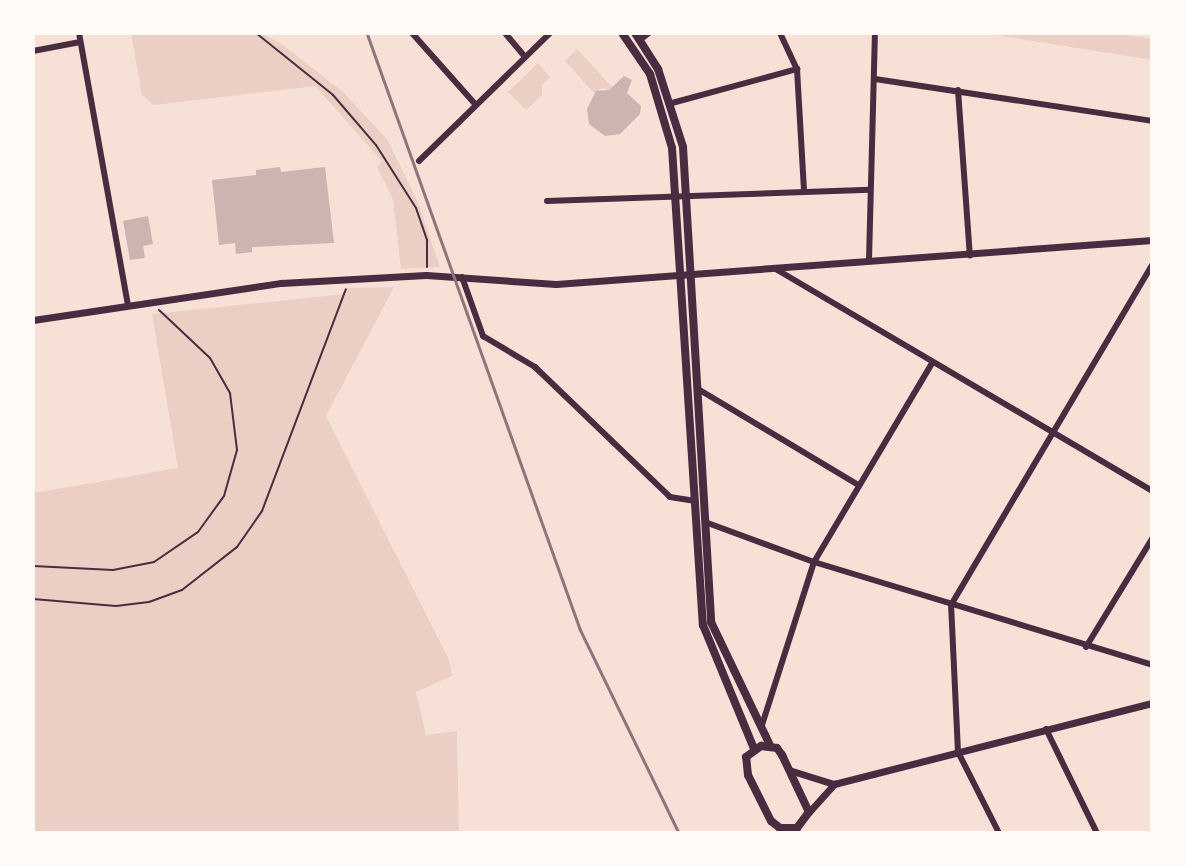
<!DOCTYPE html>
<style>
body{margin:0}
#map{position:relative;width:1185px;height:866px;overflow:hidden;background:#f7e1d7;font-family:Cabin,sans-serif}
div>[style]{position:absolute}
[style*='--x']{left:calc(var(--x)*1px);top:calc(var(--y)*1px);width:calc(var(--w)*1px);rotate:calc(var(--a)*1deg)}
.green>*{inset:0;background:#ebcfc5}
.building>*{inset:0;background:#ccb4b1}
.path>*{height:2px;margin:-1px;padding:0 1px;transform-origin:1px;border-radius:1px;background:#4a2c40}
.minor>*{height:6px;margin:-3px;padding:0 3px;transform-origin:3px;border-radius:3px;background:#4a2c40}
.tertiary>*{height:7px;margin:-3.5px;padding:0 3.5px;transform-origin:3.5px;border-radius:3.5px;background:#4a2c40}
.secondary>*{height:8px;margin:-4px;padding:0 4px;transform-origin:4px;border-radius:4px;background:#4a2c40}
.rail>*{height:2.5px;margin:-1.25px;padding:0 1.25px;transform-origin:1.25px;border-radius:1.25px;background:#8f747c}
span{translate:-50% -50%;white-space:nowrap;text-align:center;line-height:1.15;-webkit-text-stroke:7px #fffaf5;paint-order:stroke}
.frame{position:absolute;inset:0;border:35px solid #fffaf5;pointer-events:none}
</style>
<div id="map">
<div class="green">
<i style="clip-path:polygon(131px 33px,262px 33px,283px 45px,343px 92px,387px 139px,418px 202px,440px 267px,401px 269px,393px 199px,377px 167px,382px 161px,315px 86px,154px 105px,142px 95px)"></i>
<i style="clip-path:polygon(984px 33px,1114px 33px,1152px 39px,1152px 60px)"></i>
<i style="clip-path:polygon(577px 49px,612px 87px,609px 90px,603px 88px,594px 93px,565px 61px)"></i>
<i style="clip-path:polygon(538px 63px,550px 77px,542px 85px,542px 95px,526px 110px,508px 92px)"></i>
<i style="clip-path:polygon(394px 287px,326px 416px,449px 660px,452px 676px,416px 692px,426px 735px,457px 731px,459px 833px,33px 833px,33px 493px,178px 468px,152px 314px,344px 294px,346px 288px)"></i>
</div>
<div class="building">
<i style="clip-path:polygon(624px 76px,632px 80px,627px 93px,641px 106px,640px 114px,620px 134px,605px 136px,589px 124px,587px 109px,596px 91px,609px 90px)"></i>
<i style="clip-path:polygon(280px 167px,281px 172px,325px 167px,334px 243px,252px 247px,252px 252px,236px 254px,235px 243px,219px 245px,212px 180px,256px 175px,256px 170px)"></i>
<i style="clip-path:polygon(148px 216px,153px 244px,143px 246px,145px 258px,130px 260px,123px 221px)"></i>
</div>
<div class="path">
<i style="--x:256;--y:33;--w:99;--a:38.8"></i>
<i style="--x:333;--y:95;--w:66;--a:49.3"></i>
<i style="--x:376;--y:145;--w:75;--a:57.6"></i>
<i style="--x:416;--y:208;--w:34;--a:71"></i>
<i style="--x:427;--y:240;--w:27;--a:90"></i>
<i style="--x:33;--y:566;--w:80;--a:2.9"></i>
<i style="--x:113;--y:570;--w:42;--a:-11"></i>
<i style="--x:154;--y:562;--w:53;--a:-34.3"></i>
<i style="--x:198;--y:532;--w:44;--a:-54.2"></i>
<i style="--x:224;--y:496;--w:48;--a:-74.2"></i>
<i style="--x:237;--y:450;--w:57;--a:-97"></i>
<i style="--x:230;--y:393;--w:40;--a:-119.7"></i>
<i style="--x:210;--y:358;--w:70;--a:-136.7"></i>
<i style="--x:33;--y:579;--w:11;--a:-85"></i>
<i style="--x:33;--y:599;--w:83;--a:4.8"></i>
<i style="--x:116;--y:606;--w:33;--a:-7"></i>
<i style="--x:149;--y:602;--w:35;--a:-20"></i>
<i style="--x:182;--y:590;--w:70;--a:-38"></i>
<i style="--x:237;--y:547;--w:44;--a:-55.2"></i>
<i style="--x:262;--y:511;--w:237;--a:-69.3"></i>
</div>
<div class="minor">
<i style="--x:79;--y:33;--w:275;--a:79.8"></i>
<i style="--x:412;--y:33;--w:95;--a:48.4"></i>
<i style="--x:505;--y:33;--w:31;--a:50"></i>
<i style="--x:780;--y:33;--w:40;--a:65"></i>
<i style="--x:797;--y:69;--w:123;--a:86.7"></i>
<i style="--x:640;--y:40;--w:11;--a:-38"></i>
<i style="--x:33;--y:51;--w:48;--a:-10.8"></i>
<i style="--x:875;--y:79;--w:280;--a:8.6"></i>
<i style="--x:958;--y:90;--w:166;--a:85.9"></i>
<i style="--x:672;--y:103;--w:130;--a:-15.2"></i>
<i style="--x:419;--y:161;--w:183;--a:-44.3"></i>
<i style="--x:547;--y:201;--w:323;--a:-2"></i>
<i style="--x:869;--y:260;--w:227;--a:-88.5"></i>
<i style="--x:774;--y:268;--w:439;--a:30.5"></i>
<i style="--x:462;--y:277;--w:63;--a:70.4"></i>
<i style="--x:483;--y:336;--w:61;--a:30.8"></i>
<i style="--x:535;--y:367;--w:187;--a:43.9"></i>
<i style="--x:670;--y:497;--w:24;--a:9"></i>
<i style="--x:698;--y:389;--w:185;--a:30.9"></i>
<i style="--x:705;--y:522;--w:116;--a:20.2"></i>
<i style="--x:814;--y:562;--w:353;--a:16.9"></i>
<i style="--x:1086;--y:647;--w:127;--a:-58.6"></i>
<i style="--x:761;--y:728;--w:174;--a:-72.3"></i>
<i style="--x:814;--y:562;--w:231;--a:-59.3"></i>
<i style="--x:1046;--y:729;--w:116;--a:63.9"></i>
<i style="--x:999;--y:833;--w:91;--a:-116.8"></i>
<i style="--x:958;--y:752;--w:147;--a:-92.7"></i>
<i style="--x:951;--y:605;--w:395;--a:-59.4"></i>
</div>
<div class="tertiary">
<i style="--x:33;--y:320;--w:251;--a:-8.5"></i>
<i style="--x:281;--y:283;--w:145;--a:-3.2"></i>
<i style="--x:426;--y:275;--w:130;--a:4"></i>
<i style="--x:556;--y:284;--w:598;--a:-4.22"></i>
<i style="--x:789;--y:770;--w:47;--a:17.3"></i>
<i style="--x:834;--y:784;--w:328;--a:-14.3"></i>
<i style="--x:809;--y:812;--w:38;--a:-48"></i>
</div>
<div class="secondary">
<i style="--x:622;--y:33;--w:50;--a:55.7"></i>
<i style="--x:650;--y:74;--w:77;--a:73.4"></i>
<i style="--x:672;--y:148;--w:478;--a:86.3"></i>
<i style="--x:703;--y:625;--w:134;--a:67.6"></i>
<i style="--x:635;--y:33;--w:43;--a:57.4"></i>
<i style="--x:658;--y:69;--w:82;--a:72.2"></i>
<i style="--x:683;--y:147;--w:476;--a:86.6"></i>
<i style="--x:711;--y:622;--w:136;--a:64.4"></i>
<i style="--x:761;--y:746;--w:16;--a:7"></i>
<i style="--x:777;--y:748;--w:9;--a:54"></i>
<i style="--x:782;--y:755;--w:63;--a:64.7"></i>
<i style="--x:809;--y:812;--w:20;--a:127"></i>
<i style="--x:797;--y:828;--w:17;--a:180"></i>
<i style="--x:780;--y:828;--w:11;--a:-142"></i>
<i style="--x:771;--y:821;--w:51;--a:-116.6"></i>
<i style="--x:748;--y:775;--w:18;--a:-96"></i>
<i style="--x:746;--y:757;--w:19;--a:-36"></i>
</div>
<div class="rail">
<i style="--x:367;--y:33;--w:633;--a:70.33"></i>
<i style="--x:580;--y:629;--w:227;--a:64.1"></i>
</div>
<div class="frame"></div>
</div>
